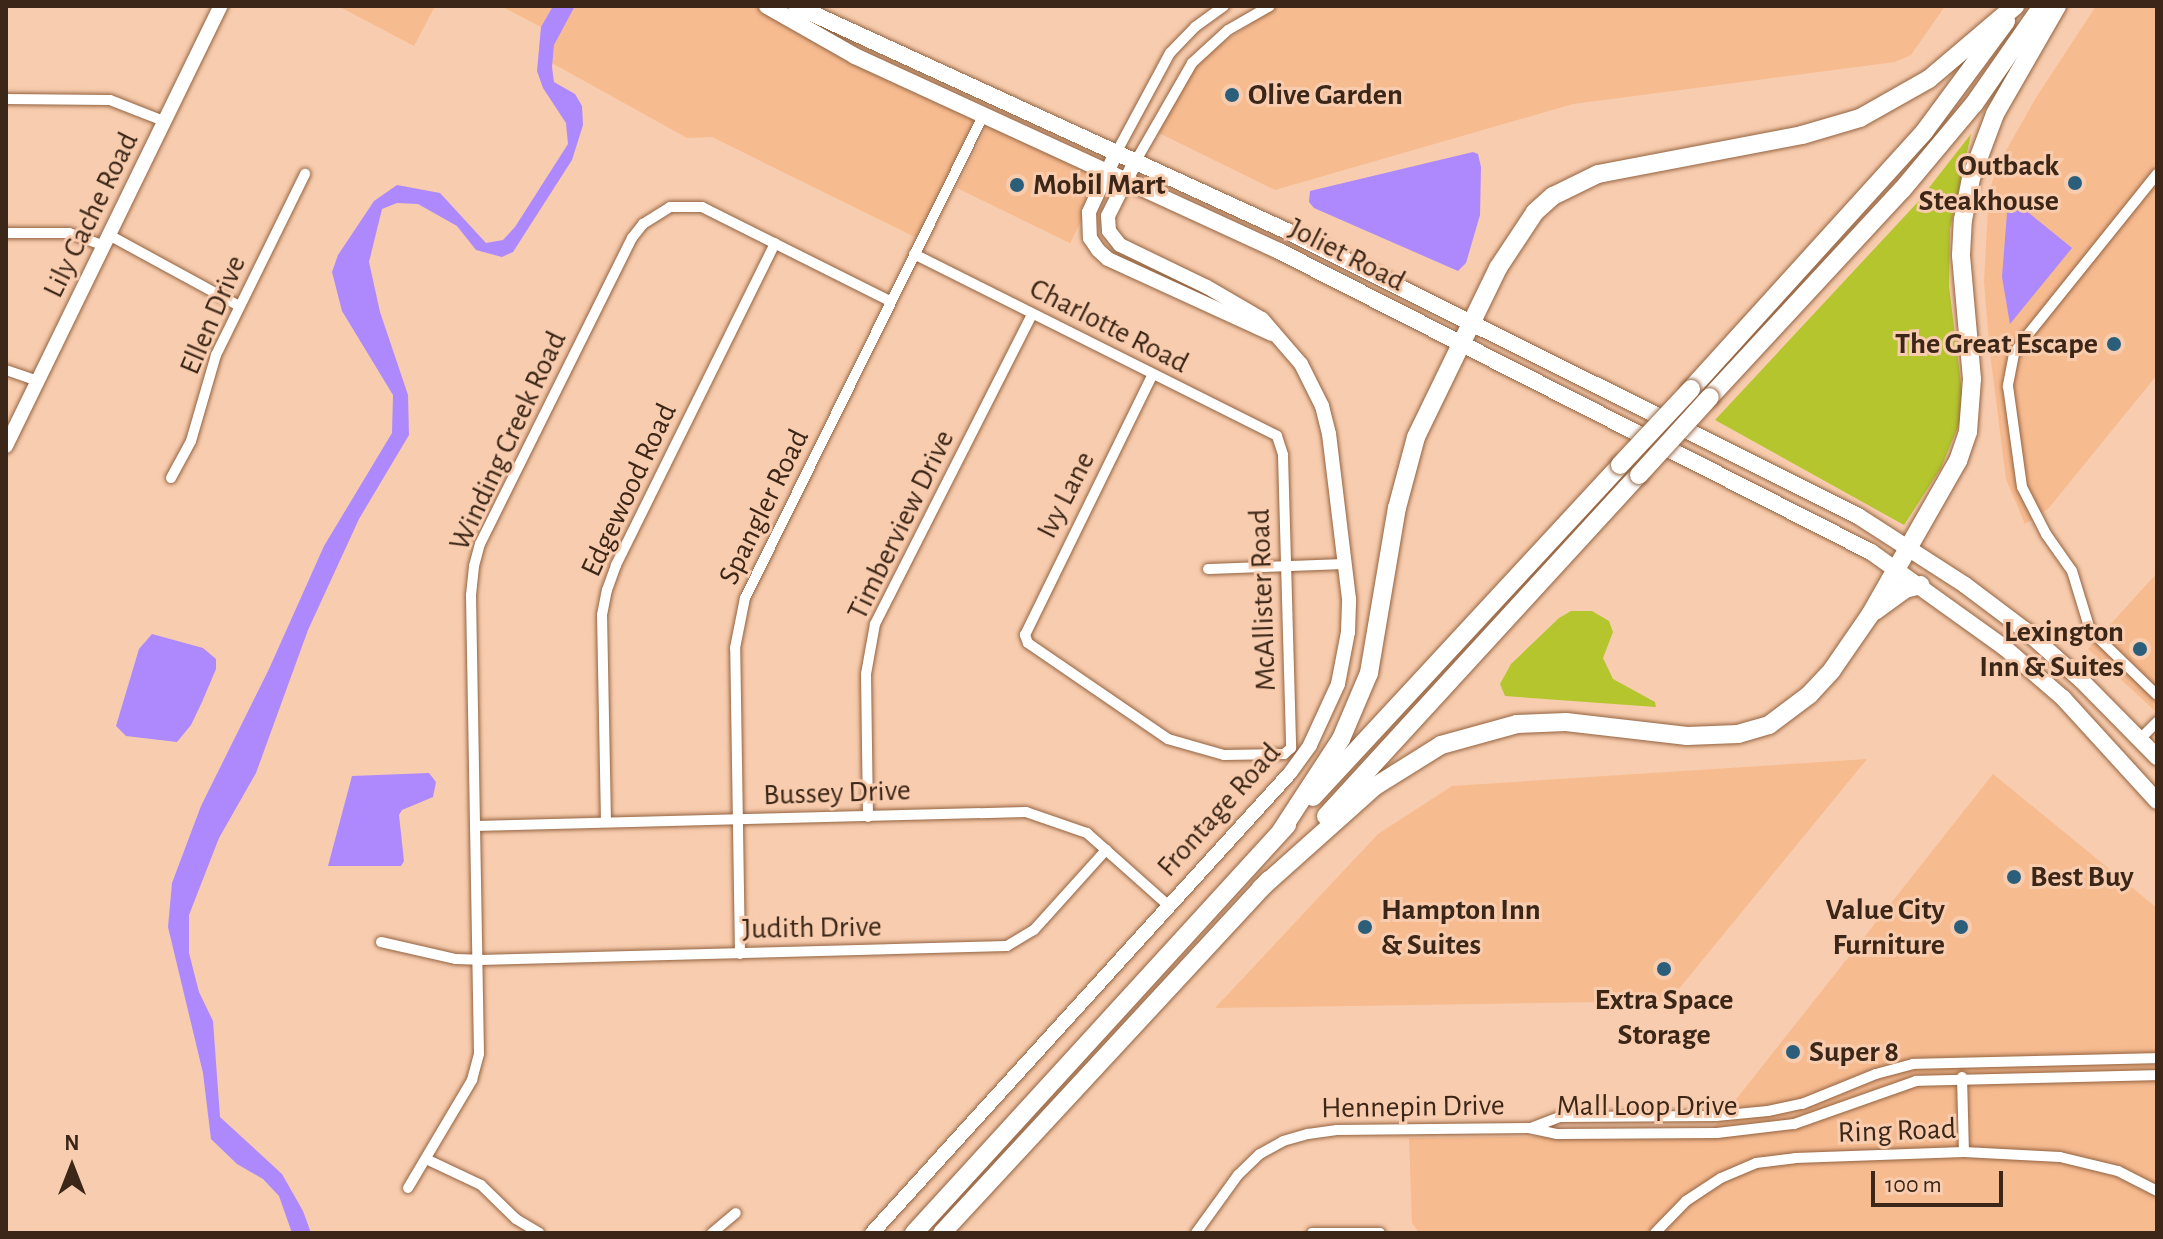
<!DOCTYPE html>
<style>
body{margin:0}
#map{position:relative;width:2163px;height:1239px;overflow:hidden;background:#f8ccae;font-family:"Alegreya Sans",sans-serif}
div>[style]{position:absolute}
[style*='--x']{left:calc(var(--x)*1px);top:calc(var(--y)*1px);width:calc(var(--w)*1px);rotate:calc(var(--a)*1deg)}
.built>*{inset:0;background:#f7bb90;transform-origin:0 0}
.green>*{inset:0;background:#b4c52e}
.water>*{inset:0;background:#ad89fd}
.roads{filter:drop-shadow(0 0 2px #936340) drop-shadow(0 0 2px #936340)}
.street>*{height:10px;margin:-5px;padding:0 5px;transform-origin:5px;border-radius:5px;background:#fff}
.secondary>*{height:14px;margin:-7px;padding:0 7px;transform-origin:7px;border-radius:7px;background:#fff}
.primary>*{height:16px;margin:-8px;padding:0 8px;transform-origin:8px;border-radius:8px;background:#fff}
.highway>*{height:18px;margin:-9px;padding:0 9px;transform-origin:9px;border-radius:9px;background:#fff}
.bridges{filter:drop-shadow(0 0 2px #936340) drop-shadow(0 0 2px #936340)}
.highway-bridge>*{height:18px;margin:-9px;padding:0 9px;transform-origin:9px;border-radius:9px;background:#fff}
.dots>*{width:22px;height:22px;translate:-50% -50%;box-sizing:border-box;border:4px solid #f8ccae;border-radius:50%}
span{translate:-50% -50%;white-space:nowrap;text-align:center;line-height:1.15;-webkit-text-stroke:6px #f8ccae;paint-order:stroke}
.poi-label{font-size:30px;color:#3b2617;font-weight:700}
.left{translate:0 -50%;text-align:left}
.right{translate:-100% -50%;text-align:right}
.street-label{font-size:30px;color:#3b2617}
.frame{position:absolute;inset:0;border:8px solid #3b2617;pointer-events:none}
.north{position:absolute;left:32px;top:1127px;width:80px;height:80px;-webkit-text-stroke:6px #f8ccae;paint-order:stroke;rotate:0deg;font-size:22px;font-weight:700;line-height:32px;text-align:center;color:#3b2617}
.north::after{content:'';display:block;margin:auto;width:28px;height:36px;background:#3b2617;clip-path:polygon(50% 0,100% 100%,50% 72%,0 100%)}
.scale{position:absolute;left:1871px;top:1171px;width:132px;height:36px;box-sizing:border-box;border:4px solid #3b2617;border-top:0;padding-left:10px;font-size:24px;line-height:28px;white-space:nowrap;color:#3b2617;-webkit-text-stroke:6px #f8ccae;paint-order:stroke}
</style>
<div id="map">
<div class="built">
<i style="clip-path:polygon(338px 6px,435px 6px,414px 46px)"></i>
<i style="clip-path:polygon(501px 6px,553px 6px,541px 27px)"></i>
<i style="clip-path:polygon(575px 6px,771px 6px,981px 107px,917px 238px,712px 137px,687px 138px,552px 63px,554px 45px)"></i>
<i style="clip-path:polygon(1279px 6px,1945px 6px,1911px 55px,1895px 62px,1573px 104px,1275px 190px,1157px 132px,1191px 71px,1219px 45px)"></i>
<i style="clip-path:polygon(2096px 6px,2157px 6px,2157px 375px,2048px 509px,2025px 524px,2006px 479px,1990px 353px,1984px 282px,1989px 191px,1999px 163px,2037px 96px)"></i>
<i style="left:992px;top:116px;width:126px;height:80px;rotate:26deg"></i>
<i style="clip-path:polygon(2157px 573px,2157px 709px,2155px 711px,2088px 649px)"></i>
<i style="clip-path:polygon(1867px 759px,1669px 1001px,1215px 1008px,1378px 834px,1452px 786px)"></i>
<i style="clip-path:polygon(1993px 774px,2157px 908px,2157px 1233px,1419px 1233px,1412px 1223px,1409px 1138px,1708px 1135px)"></i>
</div>
<div class="green">
<i style="clip-path:polygon(1971px 134px,1950px 229px,1949px 286px,1962px 392px,1960px 422px,1941px 468px,1904px 525px,1715px 420px,1917px 203px)"></i>
<i style="clip-path:polygon(1571px 611px,1592px 611px,1609px 621px,1613px 632px,1603px 658px,1613px 679px,1655px 702px,1656px 707px,1505px 696px,1500px 684px,1511px 664px,1559px 618px)"></i>
</div>
<div class="water">
<i style="clip-path:polygon(553px 6px,575px 6px,554px 45px,552px 67px,554px 82px,575px 94px,582px 106px,583px 125px,572px 160px,513px 252px,502px 257px,476px 250px,457px 226px,418px 204px,397px 203px,382px 209px,369px 262px,380px 312px,408px 395px,409px 435px,359px 519px,308px 630px,256px 773px,219px 838px,189px 915px,189px 953px,199px 992px,213px 1021px,220px 1117px,282px 1174px,303px 1211px,311px 1233px,292px 1233px,279px 1196px,263px 1179px,237px 1164px,211px 1139px,203px 1073px,168px 927px,172px 883px,201px 806px,269px 669px,324px 546px,392px 433px,393px 395px,342px 311px,332px 272px,338px 255px,374px 201px,397px 185px,440px 193px,486px 243px,503px 240px,515px 227px,568px 144px,566px 123px,543px 88px,537px 71px,541px 27px)"></i>
<i style="clip-path:polygon(1473px 152px,1478px 154px,1481px 167px,1480px 215px,1466px 263px,1458px 271px,1314px 208px,1309px 202px,1310px 191px)"></i>
<i style="clip-path:polygon(2008px 200px,2013px 200px,2072px 248px,2010px 324px,2002px 277px)"></i>
<i style="clip-path:polygon(152px 634px,203px 648px,216px 659px,216px 669px,202px 702px,191px 725px,177px 742px,126px 736px,116px 726px,139px 649px)"></i>
<i style="clip-path:polygon(429px 773px,436px 782px,433px 797px,402px 810px,399px 815px,404px 861px,401px 866px,328px 866px,352px 776px)"></i>
</div>
<div class="roads">
<div class="street">
<i style="--x:6;--y:99;--w:104;--a:0.6"></i>
<i style="--x:110;--y:100;--w:60;--a:21.4"></i>
<i style="--x:1115;--y:155;--w:116;--a:-61.7"></i>
<i style="--x:1170;--y:53;--w:36;--a:-46"></i>
<i style="--x:1195;--y:27;--w:36;--a:-36"></i>
<i style="--x:1134;--y:164;--w:116;--a:-60.1"></i>
<i style="--x:1192;--y:63;--w:49;--a:-42.5"></i>
<i style="--x:1228;--y:30;--w:48;--a:-29.7"></i>
<i style="--x:2157;--y:174;--w:216;--a:128.8"></i>
<i style="--x:2022;--y:342;--w:14;--a:124"></i>
<i style="--x:2014;--y:354;--w:33;--a:101"></i>
<i style="--x:2008;--y:386;--w:102;--a:82.1"></i>
<i style="--x:2022;--y:487;--w:53;--a:62.9"></i>
<i style="--x:2046;--y:534;--w:45;--a:54.9"></i>
<i style="--x:2072;--y:571;--w:62;--a:73"></i>
<i style="--x:2090;--y:630;--w:93;--a:44.1"></i>
<i style="--x:6;--y:233;--w:63;--a:0"></i>
<i style="--x:69;--y:233;--w:37;--a:20"></i>
<i style="--x:109;--y:235;--w:148;--a:28.6"></i>
<i style="--x:914;--y:254;--w:406;--a:26.6"></i>
<i style="--x:1277;--y:436;--w:20;--a:72"></i>
<i style="--x:1283;--y:455;--w:293;--a:88.4"></i>
<i style="--x:1291;--y:748;--w:9;--a:139"></i>
<i style="--x:1284;--y:754;--w:60;--a:179"></i>
<i style="--x:1224;--y:755;--w:58;--a:-164.1"></i>
<i style="--x:1168;--y:739;--w:170;--a:-145.6"></i>
<i style="--x:1028;--y:643;--w:9;--a:-111"></i>
<i style="--x:1025;--y:635;--w:288;--a:-63.9"></i>
<i style="--x:6;--y:370;--w:34;--a:19"></i>
<i style="--x:171;--y:478;--w:42;--a:-61.6"></i>
<i style="--x:191;--y:441;--w:90;--a:-73.8"></i>
<i style="--x:216;--y:355;--w:202;--a:-63.8"></i>
<i style="--x:1208;--y:569;--w:138;--a:-2.1"></i>
<i style="--x:2141;--y:738;--w:23;--a:-45"></i>
<i style="--x:868;--y:817;--w:143;--a:-90.8"></i>
<i style="--x:866;--y:674;--w:51;--a:-79.8"></i>
<i style="--x:875;--y:624;--w:347;--a:-63.1"></i>
<i style="--x:606;--y:822;--w:207;--a:-91.1"></i>
<i style="--x:602;--y:615;--w:25;--a:-79"></i>
<i style="--x:607;--y:590;--w:27;--a:-70"></i>
<i style="--x:616;--y:565;--w:359;--a:-63.7"></i>
<i style="--x:475;--y:826;--w:551;--a:-1.46"></i>
<i style="--x:1026;--y:812;--w:65;--a:19"></i>
<i style="--x:1087;--y:833;--w:110;--a:41.7"></i>
<i style="--x:381;--y:942;--w:77;--a:12.8"></i>
<i style="--x:456;--y:959;--w:23;--a:2"></i>
<i style="--x:479;--y:960;--w:528;--a:-1.52"></i>
<i style="--x:1007;--y:946;--w:31;--a:-31"></i>
<i style="--x:1034;--y:930;--w:108;--a:-48"></i>
<i style="--x:740;--y:954;--w:306;--a:-90.9"></i>
<i style="--x:735;--y:648;--w:51;--a:-78.7"></i>
<i style="--x:745;--y:598;--w:538;--a:-63.72"></i>
<i style="--x:1962;--y:1077;--w:75;--a:88.5"></i>
<i style="--x:1531;--y:1128;--w:30;--a:-21"></i>
<i style="--x:1559;--y:1117;--w:157;--a:-0.4"></i>
<i style="--x:1716;--y:1116;--w:52;--a:-5.5"></i>
<i style="--x:1768;--y:1111;--w:35;--a:-12"></i>
<i style="--x:1802;--y:1104;--w:80;--a:-22.1"></i>
<i style="--x:1876;--y:1074;--w:38;--a:-15"></i>
<i style="--x:1913;--y:1064;--w:244;--a:-1.4"></i>
<i style="--x:426;--y:1159;--w:61;--a:25.3"></i>
<i style="--x:481;--y:1185;--w:49;--a:44.2"></i>
<i style="--x:516;--y:1219;--w:27;--a:31"></i>
<i style="--x:408;--y:1188;--w:126;--a:-59.3"></i>
<i style="--x:472;--y:1080;--w:27;--a:-75"></i>
<i style="--x:479;--y:1054;--w:459;--a:-91"></i>
<i style="--x:471;--y:595;--w:29;--a:-84"></i>
<i style="--x:474;--y:566;--w:23;--a:-75"></i>
<i style="--x:480;--y:544;--w:342;--a:-63.6"></i>
<i style="--x:632;--y:238;--w:18;--a:-52"></i>
<i style="--x:643;--y:224;--w:32;--a:-32"></i>
<i style="--x:670;--y:207;--w:32;--a:0"></i>
<i style="--x:702;--y:207;--w:210;--a:26.6"></i>
<i style="--x:712;--y:1233;--w:31;--a:-40"></i>
<i style="--x:1196;--y:1233;--w:72;--a:-54.1"></i>
<i style="--x:1238;--y:1175;--w:30;--a:-44"></i>
<i style="--x:1260;--y:1154;--w:26;--a:-29"></i>
<i style="--x:1283;--y:1141;--w:26;--a:-16"></i>
<i style="--x:1308;--y:1134;--w:29;--a:-8"></i>
<i style="--x:1337;--y:1130;--w:192;--a:-0.6"></i>
<i style="--x:1529;--y:1128;--w:29;--a:12"></i>
<i style="--x:1557;--y:1134;--w:160;--a:-0.4"></i>
<i style="--x:1717;--y:1133;--w:78;--a:-6.7"></i>
<i style="--x:1794;--y:1124;--w:129;--a:-19.4"></i>
<i style="--x:1916;--y:1081;--w:241;--a:-1.4"></i>
<i style="--x:1312;--y:1233;--w:68;--a:0"></i>
<i style="--x:1655;--y:1233;--w:45;--a:-45.9"></i>
<i style="--x:1686;--y:1201;--w:42;--a:-33.3"></i>
<i style="--x:1721;--y:1178;--w:38;--a:-23"></i>
<i style="--x:1756;--y:1163;--w:39;--a:-7"></i>
<i style="--x:1795;--y:1158;--w:169;--a:-2"></i>
<i style="--x:1964;--y:1152;--w:96;--a:3"></i>
<i style="--x:2060;--y:1157;--w:60;--a:13.6"></i>
<i style="--x:2118;--y:1171;--w:44;--a:27.1"></i>
</div>
<div class="secondary">
<i style="--x:1115;--y:155;--w:63;--a:114.5"></i>
<i style="--x:1089;--y:212;--w:26;--a:88"></i>
<i style="--x:1090;--y:238;--w:14;--a:56"></i>
<i style="--x:1098;--y:250;--w:13;--a:42"></i>
<i style="--x:1108;--y:259;--w:180;--a:24.6"></i>
<i style="--x:6;--y:446;--w:490;--a:-64"></i>
<i style="--x:872;--y:1233;--w:622;--a:-47.74"></i>
<i style="--x:1290;--y:773;--w:34;--a:-54"></i>
<i style="--x:1310;--y:745;--w:67;--a:-65.3"></i>
<i style="--x:1338;--y:684;--w:53;--a:-79.1"></i>
<i style="--x:1348;--y:632;--w:33;--a:-88"></i>
<i style="--x:1349;--y:599;--w:166;--a:-96.9"></i>
<i style="--x:1329;--y:434;--w:29;--a:-104"></i>
<i style="--x:1322;--y:406;--w:47;--a:-116.6"></i>
<i style="--x:1301;--y:364;--w:60;--a:-130.9"></i>
<i style="--x:1262;--y:319;--w:64;--a:-149.8"></i>
<i style="--x:1207;--y:287;--w:97;--a:-154.2"></i>
<i style="--x:1120;--y:245;--w:18;--a:-128"></i>
<i style="--x:1109;--y:231;--w:15;--a:-94"></i>
<i style="--x:1108;--y:216;--w:58;--a:-63.4"></i>
</div>
<div class="primary">
<i style="--x:767;--y:6;--w:101;--a:29.6"></i>
<i style="--x:855;--y:56;--w:467;--a:24.7"></i>
<i style="--x:1279;--y:251;--w:664;--a:26.95"></i>
<i style="--x:1871;--y:552;--w:165;--a:35.6"></i>
<i style="--x:2005;--y:648;--w:77;--a:40.8"></i>
<i style="--x:2063;--y:698;--w:139;--a:47.6"></i>
<i style="--x:796;--y:6;--w:542;--a:24.63"></i>
<i style="--x:1289;--y:232;--w:636;--a:26.52"></i>
<i style="--x:1858;--y:516;--w:127;--a:32.8"></i>
<i style="--x:1965;--y:585;--w:75;--a:36.9"></i>
<i style="--x:2025;--y:630;--w:76;--a:41.8"></i>
<i style="--x:2082;--y:681;--w:107;--a:45.4"></i>
</div>
<div class="highway">
<i style="--x:1691;--y:389;--w:347;--a:-47.8"></i>
<i style="--x:1924;--y:132;--w:138;--a:-53.5"></i>
<i style="--x:1710;--y:397;--w:282;--a:-47.2"></i>
<i style="--x:1902;--y:190;--w:112;--a:-50.1"></i>
<i style="--x:1974;--y:104;--w:119;--a:-55.2"></i>
<i style="--x:1875;--y:611;--w:37;--a:-36"></i>
<i style="--x:1905;--y:589;--w:16;--a:-14"></i>
<i style="--x:1313;--y:797;--w:452;--a:-47.2"></i>
<i style="--x:1326;--y:816;--w:463;--a:-47.5"></i>
<i style="--x:1281;--y:831;--w:110;--a:-56.9"></i>
<i style="--x:1341;--y:739;--w:72;--a:-67"></i>
<i style="--x:1369;--y:673;--w:167;--a:-80.4"></i>
<i style="--x:1397;--y:508;--w:73;--a:-75"></i>
<i style="--x:1416;--y:437;--w:188;--a:-64.1"></i>
<i style="--x:1498;--y:268;--w:67;--a:-56.5"></i>
<i style="--x:1535;--y:212;--w:24;--a:-42"></i>
<i style="--x:1553;--y:196;--w:50;--a:-26.1"></i>
<i style="--x:1598;--y:174;--w:208;--a:-10.8"></i>
<i style="--x:1802;--y:135;--w:60;--a:-16.3"></i>
<i style="--x:1860;--y:118;--w:79;--a:-29.5"></i>
<i style="--x:1929;--y:79;--w:113;--a:-40.3"></i>
<i style="--x:1261;--y:888;--w:152;--a:-41.8"></i>
<i style="--x:1374;--y:787;--w:79;--a:-32.1"></i>
<i style="--x:1441;--y:745;--w:79;--a:-15.4"></i>
<i style="--x:1517;--y:724;--w:49;--a:-2.3"></i>
<i style="--x:1566;--y:722;--w:122;--a:6.6"></i>
<i style="--x:1687;--y:736;--w:51;--a:-2.2"></i>
<i style="--x:1738;--y:734;--w:32;--a:-16"></i>
<i style="--x:1769;--y:725;--w:50;--a:-36.9"></i>
<i style="--x:1809;--y:695;--w:34;--a:-47"></i>
<i style="--x:1832;--y:670;--w:67;--a:-55.4"></i>
<i style="--x:1870;--y:615;--w:177;--a:-60.3"></i>
<i style="--x:1958;--y:461;--w:31;--a:-71"></i>
<i style="--x:1968;--y:432;--w:53;--a:-85.7"></i>
<i style="--x:1972;--y:379;--w:124;--a:-95.1"></i>
<i style="--x:1961;--y:255;--w:35;--a:-87"></i>
<i style="--x:1963;--y:220;--w:43;--a:-79.2"></i>
<i style="--x:1971;--y:178;--w:68;--a:-69.4"></i>
<i style="--x:1995;--y:114;--w:125;--a:-60.1"></i>
<i style="--x:914;--y:1233;--w:553;--a:-47.57"></i>
<i style="--x:942;--y:1233;--w:481;--a:-47.2"></i>
</div>
</div>
<div class="bridges">
<div class="highway-bridge">
<i style="--x:1620;--y:465;--w:104;--a:-46.9"></i>
<i style="--x:1639;--y:475;--w:105;--a:-47.7"></i>
</div>
</div>
<div class="dots">
<i style="left:1232px;top:95px;background:#2b5e7b"></i>
<i style="left:2075px;top:183px;background:#2b5e7b"></i>
<i style="left:1017px;top:185px;background:#2b5e7b"></i>
<i style="left:2114px;top:344px;background:#2b5e7b"></i>
<i style="left:2140px;top:649px;background:#2b5e7b"></i>
<i style="left:2014px;top:877px;background:#2b5e7b"></i>
<i style="left:1365px;top:927px;background:#2b5e7b"></i>
<i style="left:1961px;top:927px;background:#2b5e7b"></i>
<i style="left:1664px;top:969px;background:#2b5e7b"></i>
<i style="left:1793px;top:1052px;background:#2b5e7b"></i>
</div>
<div class="poi-label">
<span class="left" style="left:1248px;top:95px">Olive Garden</span>
<span class="right" style="left:2059px;top:183px">Outback<br>Steakhouse</span>
<span class="left" style="left:1033px;top:185px">Mobil Mart</span>
<span class="right" style="left:2098px;top:344px">The Great Escape</span>
<span class="right" style="left:2124px;top:649px">Lexington<br>Inn &amp; Suites</span>
<span class="left" style="left:2030px;top:877px">Best Buy</span>
<span class="left" style="left:1381px;top:927px">Hampton Inn<br>&amp; Suites</span>
<span class="right" style="left:1945px;top:927px">Value City<br>Furniture</span>
<span style="left:1664px;top:1017px">Extra Space<br>Storage</span>
<span class="left" style="left:1809px;top:1052px">Super 8</span>
</div>
<div class="street-label">
<span style="left:91px;top:215px;rotate:-64deg">Lily Cache Road</span>
<span style="left:1347px;top:255px;rotate:27deg">Joliet Road</span>
<span style="left:213px;top:315px;rotate:-67deg">Ellen Drive</span>
<span style="left:1109px;top:326px;rotate:27deg">Charlotte Road</span>
<span style="left:508px;top:441px;rotate:-65deg">Winding Creek Road</span>
<span style="left:629px;top:490px;rotate:-65deg">Edgewood Road</span>
<span style="left:1066px;top:495px;rotate:-63deg">Ivy Lane</span>
<span style="left:764px;top:507px;rotate:-64deg">Spangler Road</span>
<span style="left:901px;top:525px;rotate:-64deg">Timberview Drive</span>
<span style="left:1263px;top:600px;rotate:-92deg">McAllister Road</span>
<span style="left:837px;top:793px;rotate:-2deg">Bussey Drive</span>
<span style="left:1219px;top:810px;rotate:-48deg">Frontage Road</span>
<span style="left:812px;top:928px;rotate:-1deg">Judith Drive</span>
<span style="left:1647px;top:1106px">Mall Loop Drive</span>
<span style="left:1413px;top:1107px;rotate:-1deg">Hennepin Drive</span>
<span style="left:1897px;top:1131px;rotate:-2deg">Ring Road</span>
</div>
<div class="frame"></div>
<div class="north">N</div>
<div class="scale">100 m</div>
</div>
